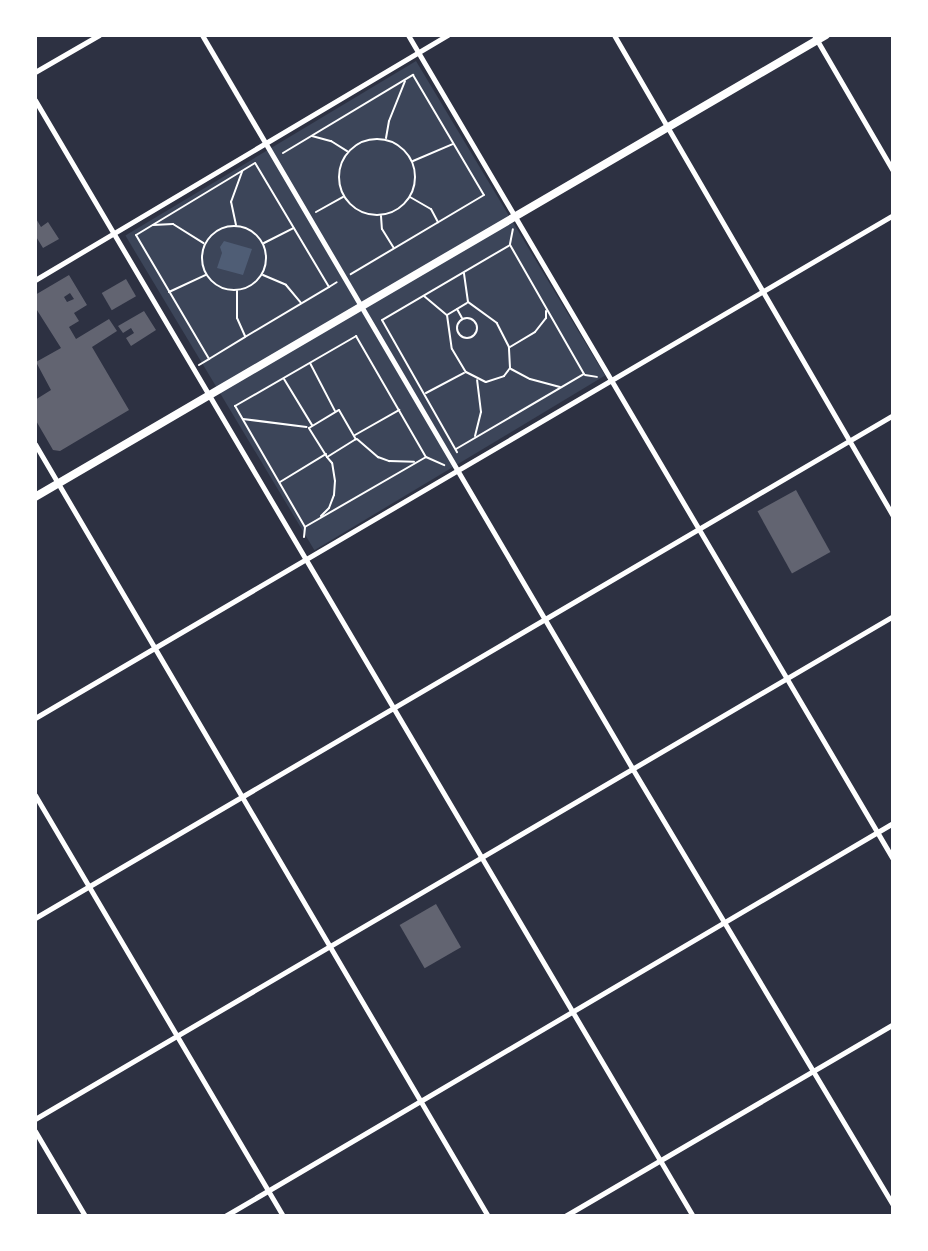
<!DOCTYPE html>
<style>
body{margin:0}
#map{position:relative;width:928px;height:1251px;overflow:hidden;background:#2d3142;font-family:"Archivo Narrow",sans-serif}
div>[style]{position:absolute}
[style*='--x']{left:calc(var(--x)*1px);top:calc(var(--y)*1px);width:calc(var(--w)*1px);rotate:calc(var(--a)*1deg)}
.green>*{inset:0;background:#3c4559;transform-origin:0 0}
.water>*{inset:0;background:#4f5d75}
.building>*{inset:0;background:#626471;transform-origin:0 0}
.path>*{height:2px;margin:-1px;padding:0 1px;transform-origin:1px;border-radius:1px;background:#fff}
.path>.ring{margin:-1px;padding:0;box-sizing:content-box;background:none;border:2px solid #fff;border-radius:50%}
.minor>*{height:5px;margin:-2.5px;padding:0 2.5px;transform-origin:2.5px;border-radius:2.5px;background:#fff}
.primary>*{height:8px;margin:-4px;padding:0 4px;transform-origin:4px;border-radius:4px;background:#fff}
span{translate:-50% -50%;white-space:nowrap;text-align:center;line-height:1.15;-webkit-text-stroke:7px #fff;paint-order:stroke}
.frame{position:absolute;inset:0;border:37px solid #fff;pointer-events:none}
</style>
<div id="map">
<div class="green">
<i style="left:416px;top:61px;width:367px;height:339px;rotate:59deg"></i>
</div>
<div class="water">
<i style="clip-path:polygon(224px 241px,252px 249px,243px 275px,217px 268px,222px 253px,220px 247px)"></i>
</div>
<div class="building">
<i style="clip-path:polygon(35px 217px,41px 227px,48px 222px,59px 239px,43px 248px,35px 235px)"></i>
<i style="clip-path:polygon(evenodd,69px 275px,87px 305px,74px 313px,79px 321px,69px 327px,76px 339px,109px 319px,117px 331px,92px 347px,129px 410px,60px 451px,53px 450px,35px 419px,35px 400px,51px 390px,36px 362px,61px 348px,35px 307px,35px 295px,69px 275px,70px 293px,74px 299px,67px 302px,64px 297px,70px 293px)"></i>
<i style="left:126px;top:279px;width:20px;height:28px;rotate:60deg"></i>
<i style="clip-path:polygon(144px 311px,156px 330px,131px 346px,126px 338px,134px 333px,131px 328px,123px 333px,118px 326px)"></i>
<i style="left:796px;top:490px;width:71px;height:44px;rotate:61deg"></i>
<i style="left:436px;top:904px;width:50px;height:42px;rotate:60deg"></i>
</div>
<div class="path">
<i style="--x:312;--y:136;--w:20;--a:15"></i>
<i style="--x:331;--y:141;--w:19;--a:32"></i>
<i style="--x:386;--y:138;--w:17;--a:-80"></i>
<i style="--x:389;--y:121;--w:43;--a:-68.2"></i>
<i class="ring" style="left:339px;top:139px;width:74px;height:74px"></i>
<i style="--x:283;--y:153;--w:152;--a:-31"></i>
<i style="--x:413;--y:75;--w:139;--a:59.4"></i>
<i style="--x:484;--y:195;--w:155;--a:149.3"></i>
<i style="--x:413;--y:161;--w:43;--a:-23"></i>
<i style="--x:410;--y:197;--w:24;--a:30"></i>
<i style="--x:431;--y:209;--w:15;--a:62"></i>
<i style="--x:316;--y:212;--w:31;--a:-29"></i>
<i style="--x:381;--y:216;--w:13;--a:86"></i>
<i style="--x:382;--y:229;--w:22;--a:58"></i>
<i style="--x:153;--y:225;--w:20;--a:-3"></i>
<i style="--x:173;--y:224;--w:36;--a:32"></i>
<i style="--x:236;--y:225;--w:24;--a:-102"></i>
<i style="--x:231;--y:202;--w:33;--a:-70"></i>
<i class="ring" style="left:202px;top:226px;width:62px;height:62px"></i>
<i style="--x:264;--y:243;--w:33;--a:-27"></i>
<i style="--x:510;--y:244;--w:15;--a:-79"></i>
<i style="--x:263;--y:275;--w:25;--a:23"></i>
<i style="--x:286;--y:285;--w:23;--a:50"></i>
<i style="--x:329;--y:287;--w:9;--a:-32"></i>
<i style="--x:237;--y:291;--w:27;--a:90"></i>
<i style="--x:237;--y:318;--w:20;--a:66"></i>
<i style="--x:169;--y:292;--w:40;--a:-25"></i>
<i style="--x:424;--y:296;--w:30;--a:40"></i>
<i style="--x:447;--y:315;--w:34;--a:82"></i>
<i style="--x:452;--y:349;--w:27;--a:59"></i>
<i style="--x:466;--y:372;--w:22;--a:27"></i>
<i style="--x:486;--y:382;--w:19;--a:-18"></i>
<i style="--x:504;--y:376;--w:10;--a:-53"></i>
<i style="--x:510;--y:368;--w:21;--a:-93"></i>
<i style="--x:509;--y:347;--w:27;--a:-117"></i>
<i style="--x:497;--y:323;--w:36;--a:-144"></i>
<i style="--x:468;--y:302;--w:29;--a:-98"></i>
<i style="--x:457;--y:309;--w:10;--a:61"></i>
<i style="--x:447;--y:315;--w:23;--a:-31"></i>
<i class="ring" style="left:457px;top:318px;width:18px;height:18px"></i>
<i style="--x:510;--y:347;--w:29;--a:-31"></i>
<i style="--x:535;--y:332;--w:18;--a:-52"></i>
<i style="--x:546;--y:318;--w:7;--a:-90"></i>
<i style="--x:310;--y:363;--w:54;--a:62.5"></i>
<i style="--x:199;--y:365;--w:12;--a:-31"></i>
<i style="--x:209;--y:359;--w:42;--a:-31.4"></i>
<i style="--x:245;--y:337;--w:98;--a:-30.8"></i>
<i style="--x:329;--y:287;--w:144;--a:-120.8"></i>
<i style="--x:255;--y:163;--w:139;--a:148.8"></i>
<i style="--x:136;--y:235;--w:144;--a:59.5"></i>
<i style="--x:511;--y:369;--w:21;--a:28"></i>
<i style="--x:530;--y:379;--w:31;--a:15"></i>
<i style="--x:585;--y:375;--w:12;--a:9"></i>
<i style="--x:284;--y:379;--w:54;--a:58.7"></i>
<i style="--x:426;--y:393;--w:43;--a:-27.8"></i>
<i style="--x:243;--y:419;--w:64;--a:7.1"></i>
<i style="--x:355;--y:435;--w:51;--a:-29.6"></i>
<i style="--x:475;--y:436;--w:25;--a:-76"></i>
<i style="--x:481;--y:412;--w:32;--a:-97"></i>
<i style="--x:357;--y:439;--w:28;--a:41"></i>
<i style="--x:378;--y:457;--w:12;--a:20"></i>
<i style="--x:389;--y:461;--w:25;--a:2"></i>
<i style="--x:456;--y:449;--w:148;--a:-30.4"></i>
<i style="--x:584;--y:374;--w:149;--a:-119.8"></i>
<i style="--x:510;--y:245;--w:148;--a:149.6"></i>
<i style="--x:382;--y:320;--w:152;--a:60.4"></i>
<i style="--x:426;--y:457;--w:20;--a:24"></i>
<i style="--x:280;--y:482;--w:54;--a:-31.3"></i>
<i style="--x:321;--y:516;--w:11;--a:-45"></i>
<i style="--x:329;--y:508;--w:14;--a:-69"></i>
<i style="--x:334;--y:495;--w:14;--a:-86"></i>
<i style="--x:335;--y:481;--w:18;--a:-99"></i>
<i style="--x:332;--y:463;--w:8;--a:-130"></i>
<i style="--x:327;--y:457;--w:34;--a:-122"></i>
<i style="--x:309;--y:428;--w:35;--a:-31"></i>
<i style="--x:339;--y:410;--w:34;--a:60"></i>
<i style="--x:356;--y:439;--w:34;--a:148"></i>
<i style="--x:304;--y:537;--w:10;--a:-84"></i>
<i style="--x:305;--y:527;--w:140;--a:-120"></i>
<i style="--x:235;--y:406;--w:140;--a:-30"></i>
<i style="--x:356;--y:336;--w:140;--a:60"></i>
<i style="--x:426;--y:457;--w:140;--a:150"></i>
</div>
<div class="minor">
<i style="--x:202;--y:35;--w:850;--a:59.6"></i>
<i style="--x:632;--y:768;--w:509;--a:59.15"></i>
<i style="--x:408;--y:35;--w:956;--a:59.52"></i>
<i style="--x:614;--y:35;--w:556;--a:59.88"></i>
<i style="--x:814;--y:35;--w:157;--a:59.8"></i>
<i style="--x:35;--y:72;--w:74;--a:-30"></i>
<i style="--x:35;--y:100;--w:1296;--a:59.48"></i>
<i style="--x:35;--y:280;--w:480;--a:-30.7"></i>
<i style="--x:35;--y:444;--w:895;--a:59.6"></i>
<i style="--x:35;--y:718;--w:995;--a:-30.38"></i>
<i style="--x:35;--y:795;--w:489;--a:59.5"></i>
<i style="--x:35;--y:918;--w:995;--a:-30.38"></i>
<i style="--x:35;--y:1119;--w:995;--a:-30.38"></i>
<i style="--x:35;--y:1131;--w:99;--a:59.5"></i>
<i style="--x:225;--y:1216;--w:775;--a:-30.47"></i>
<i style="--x:565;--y:1216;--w:380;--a:-30.3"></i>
</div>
<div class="primary">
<i style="--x:35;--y:497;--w:916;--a:-30.29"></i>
</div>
<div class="frame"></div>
</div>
